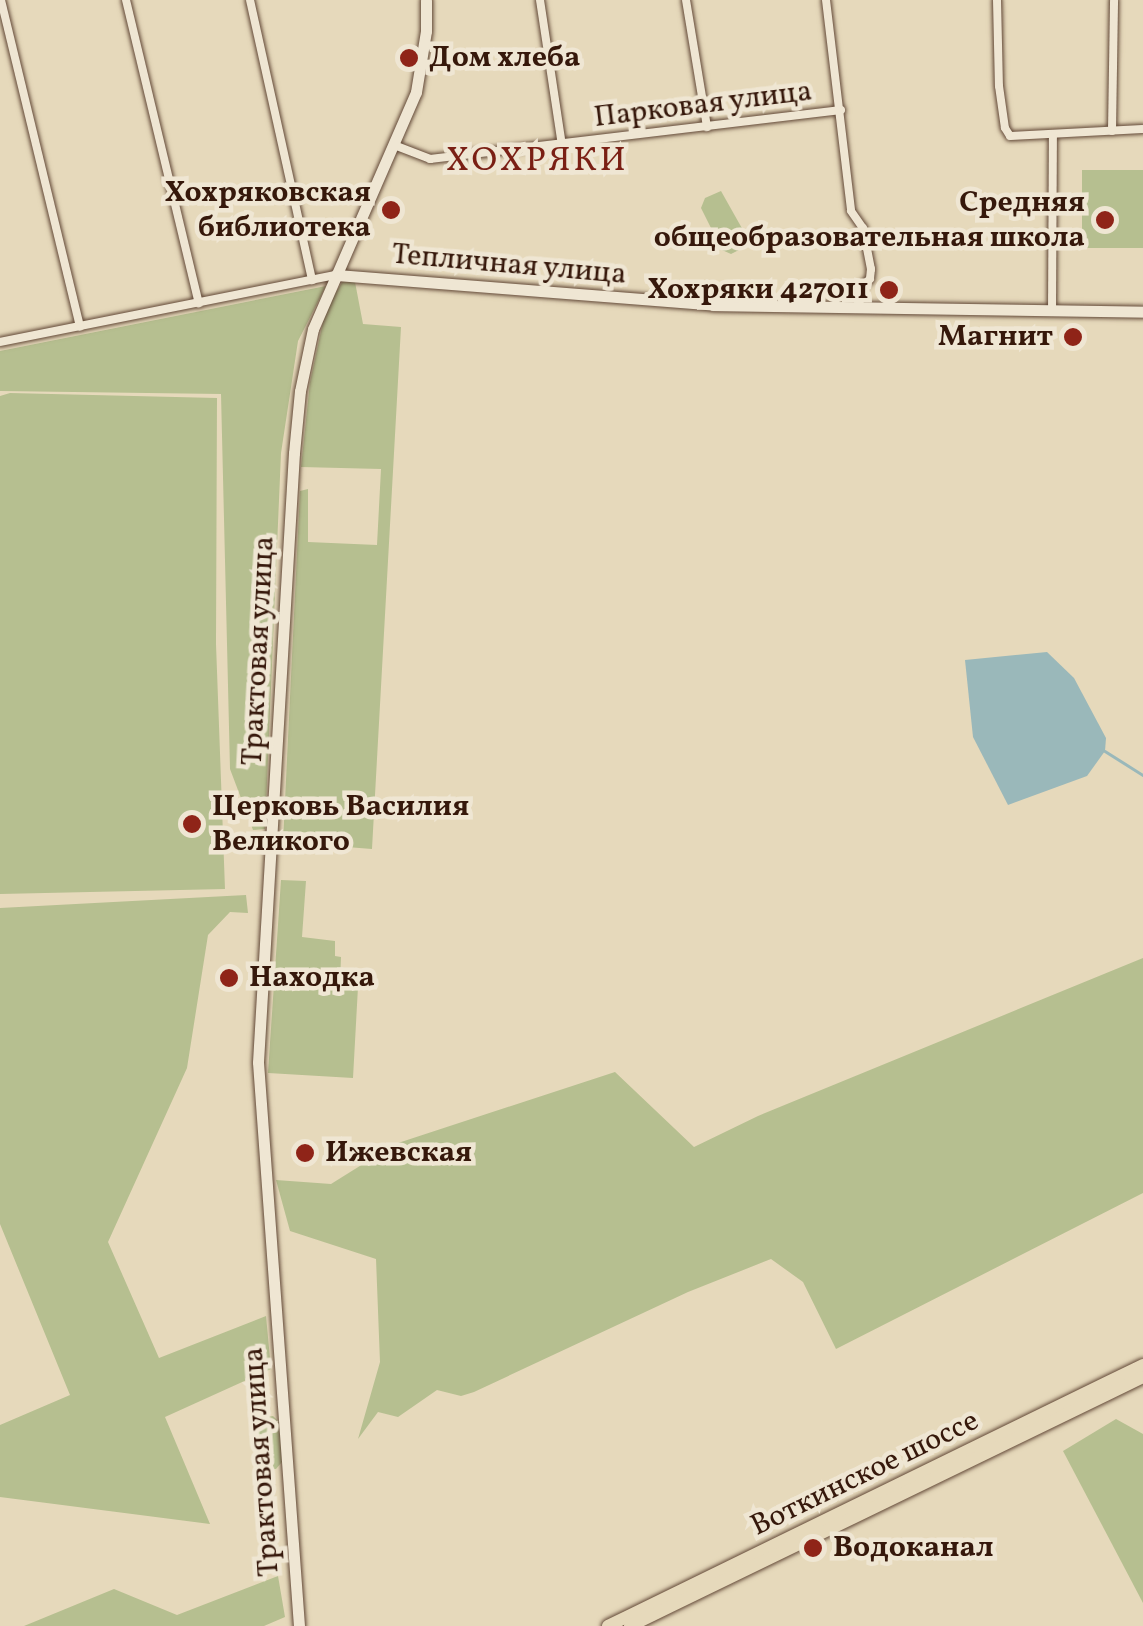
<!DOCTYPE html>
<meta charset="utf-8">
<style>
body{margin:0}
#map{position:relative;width:1143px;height:1626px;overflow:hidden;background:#e6d9bb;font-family:Vollkorn,serif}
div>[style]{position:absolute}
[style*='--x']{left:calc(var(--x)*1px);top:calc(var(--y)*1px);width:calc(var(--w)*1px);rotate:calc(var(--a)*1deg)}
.green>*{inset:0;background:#b6bf90;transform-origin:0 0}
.water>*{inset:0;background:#9ab8ba}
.stream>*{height:2.5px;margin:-1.25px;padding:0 1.25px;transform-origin:1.25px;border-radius:1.25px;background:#9ab8ba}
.roads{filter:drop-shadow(0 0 2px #624837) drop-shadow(0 0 2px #624837)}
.street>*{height:8px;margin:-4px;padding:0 4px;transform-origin:4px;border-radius:4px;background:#efe6d3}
.secondary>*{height:11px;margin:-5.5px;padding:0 5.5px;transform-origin:5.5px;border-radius:5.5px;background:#efe6d3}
.primary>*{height:12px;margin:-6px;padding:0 6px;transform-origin:6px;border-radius:6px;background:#e6d9bb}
.dots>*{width:28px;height:28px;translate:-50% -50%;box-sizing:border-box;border:5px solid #efe6d3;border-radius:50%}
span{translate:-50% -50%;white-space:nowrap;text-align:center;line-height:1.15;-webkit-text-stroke:9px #efe6d3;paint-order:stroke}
.poi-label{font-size:30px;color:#36180b;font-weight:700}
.left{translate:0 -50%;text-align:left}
.right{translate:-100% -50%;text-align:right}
.street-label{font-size:30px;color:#36180b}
.quarter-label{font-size:35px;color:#7a1f14;letter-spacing:2.5px}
</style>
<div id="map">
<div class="green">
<i style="left:1143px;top:170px;width:78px;height:61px;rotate:90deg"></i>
<i style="clip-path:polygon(721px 191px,748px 239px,745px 247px,731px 254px,722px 250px,701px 208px,705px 198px)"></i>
<i style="clip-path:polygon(343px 281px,355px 282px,363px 324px,401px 327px,372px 849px,283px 842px,300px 491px,308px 489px,308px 542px,377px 545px,381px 469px,301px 467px,310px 382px,326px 308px)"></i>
<i style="clip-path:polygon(326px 286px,298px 341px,281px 453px,265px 829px,253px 830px,230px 769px,221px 394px,0 391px,0 351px)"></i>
<i style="clip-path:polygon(10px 393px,217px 398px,216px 644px,225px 889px,0 894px,0 396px)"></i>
<i style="clip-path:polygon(281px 880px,306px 881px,302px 937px,335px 941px,335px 956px,341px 957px,340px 984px,358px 987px,353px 1078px,268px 1073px)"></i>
<i style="clip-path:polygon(246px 895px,248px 913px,230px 912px,208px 935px,187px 1068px,108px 1242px,159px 1358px,266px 1316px,271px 1369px,165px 1417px,210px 1524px,0 1497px,0 1425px,70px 1395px,0 1224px,0 908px)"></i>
<i style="clip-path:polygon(1143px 958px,1143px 1193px,836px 1349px,803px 1282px,771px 1259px,688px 1292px,474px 1392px,461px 1396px,437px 1390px,398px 1417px,378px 1412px,358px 1439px,380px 1362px,376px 1259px,290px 1231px,276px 1180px,331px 1184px,395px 1144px,615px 1072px,694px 1147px,758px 1116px)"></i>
<i style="clip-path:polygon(273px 1416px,279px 1422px,282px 1462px,276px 1469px,262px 1470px,257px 1466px,255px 1419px)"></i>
<i style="clip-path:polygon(1116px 1419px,1143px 1434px,1143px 1603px,1063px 1451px)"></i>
<i style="clip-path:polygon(278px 1576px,285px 1617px,264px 1626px,24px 1626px,114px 1589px,177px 1615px)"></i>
</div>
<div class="water">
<i style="clip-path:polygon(1047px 652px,1074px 678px,1106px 738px,1105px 751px,1087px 776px,1008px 805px,973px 737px,965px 660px)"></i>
</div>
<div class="stream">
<i style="--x:1105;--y:751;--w:45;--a:32.3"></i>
</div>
<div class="roads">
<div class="street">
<i style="--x:1;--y:0;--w:336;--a:76.4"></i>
<i style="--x:126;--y:0;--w:312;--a:76.5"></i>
<i style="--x:250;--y:0;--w:287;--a:77.5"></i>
<i style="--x:540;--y:0;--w:147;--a:81.4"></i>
<i style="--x:686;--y:0;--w:129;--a:80.6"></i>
<i style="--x:826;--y:0;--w:212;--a:83.2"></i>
<i style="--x:851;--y:211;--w:21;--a:55"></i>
<i style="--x:863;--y:228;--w:42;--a:79"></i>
<i style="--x:871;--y:269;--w:10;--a:96"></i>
<i style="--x:870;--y:279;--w:12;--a:138"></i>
<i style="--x:861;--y:287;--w:21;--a:95"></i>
<i style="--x:997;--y:0;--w:86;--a:88.7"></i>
<i style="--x:999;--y:86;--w:42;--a:81.9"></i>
<i style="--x:1005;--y:128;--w:9;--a:58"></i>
<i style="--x:1010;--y:136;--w:133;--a:-3"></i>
<i style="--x:1112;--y:131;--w:131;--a:-89.1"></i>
<i style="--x:394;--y:145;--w:39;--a:21"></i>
<i style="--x:430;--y:159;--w:414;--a:-6.8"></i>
<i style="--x:1052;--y:312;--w:177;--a:-89.7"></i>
<i style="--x:0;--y:342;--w:343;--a:-11.3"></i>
</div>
<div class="secondary">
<i style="--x:336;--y:275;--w:378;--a:4.5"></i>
<i style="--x:713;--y:305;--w:430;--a:0.9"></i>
<i style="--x:299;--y:1626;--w:565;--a:-94.16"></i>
<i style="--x:258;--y:1062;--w:610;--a:-86.62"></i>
<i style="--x:294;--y:453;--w:62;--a:-84.5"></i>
<i style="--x:300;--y:391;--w:63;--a:-78.2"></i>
<i style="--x:313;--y:329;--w:258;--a:-66.5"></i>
<i style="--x:416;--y:92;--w:62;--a:-80.7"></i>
<i style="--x:426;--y:31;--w:31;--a:-90"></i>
</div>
<div class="primary">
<i style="--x:608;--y:1626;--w:595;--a:-26.01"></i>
<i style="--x:630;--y:1626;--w:570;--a:-25.89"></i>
</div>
</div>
<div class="dots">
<i style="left:409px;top:58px;background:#8f2418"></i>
<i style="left:391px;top:210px;background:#8f2418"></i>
<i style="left:1105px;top:220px;background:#8f2418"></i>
<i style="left:889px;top:290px;background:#8f2418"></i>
<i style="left:1073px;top:337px;background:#8f2418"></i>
<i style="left:192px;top:824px;background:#8f2418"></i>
<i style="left:229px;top:978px;background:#8f2418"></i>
<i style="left:305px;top:1153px;background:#8f2418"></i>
<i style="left:813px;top:1548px;background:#8f2418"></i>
</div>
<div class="poi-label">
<span class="left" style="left:429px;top:58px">Дом хлеба</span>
<span class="right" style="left:371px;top:210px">Хохряковская<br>библиотека</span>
<span class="right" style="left:1085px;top:220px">Средняя<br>общеобразовательная школа</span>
<span class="right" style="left:869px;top:290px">Хохряки 427011</span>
<span class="right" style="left:1053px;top:337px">Магнит</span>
<span class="left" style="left:212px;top:824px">Церковь Василия<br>Великого</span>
<span class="left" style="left:249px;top:978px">Находка</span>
<span class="left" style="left:325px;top:1153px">Ижевская</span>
<span class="left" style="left:833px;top:1548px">Водоканал</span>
</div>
<div class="street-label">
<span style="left:703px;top:105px;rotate:-7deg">Парковая улица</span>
<span style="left:509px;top:265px;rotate:5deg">Тепличная улица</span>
<span style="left:259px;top:651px;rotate:-87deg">Трактовая улица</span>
<span style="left:262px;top:1462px;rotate:-94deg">Трактовая улица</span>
<span style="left:865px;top:1474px;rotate:-26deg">Воткинское шоссе</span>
</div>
<div class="quarter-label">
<span style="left:537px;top:161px">ХОХРЯКИ</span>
</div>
</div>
